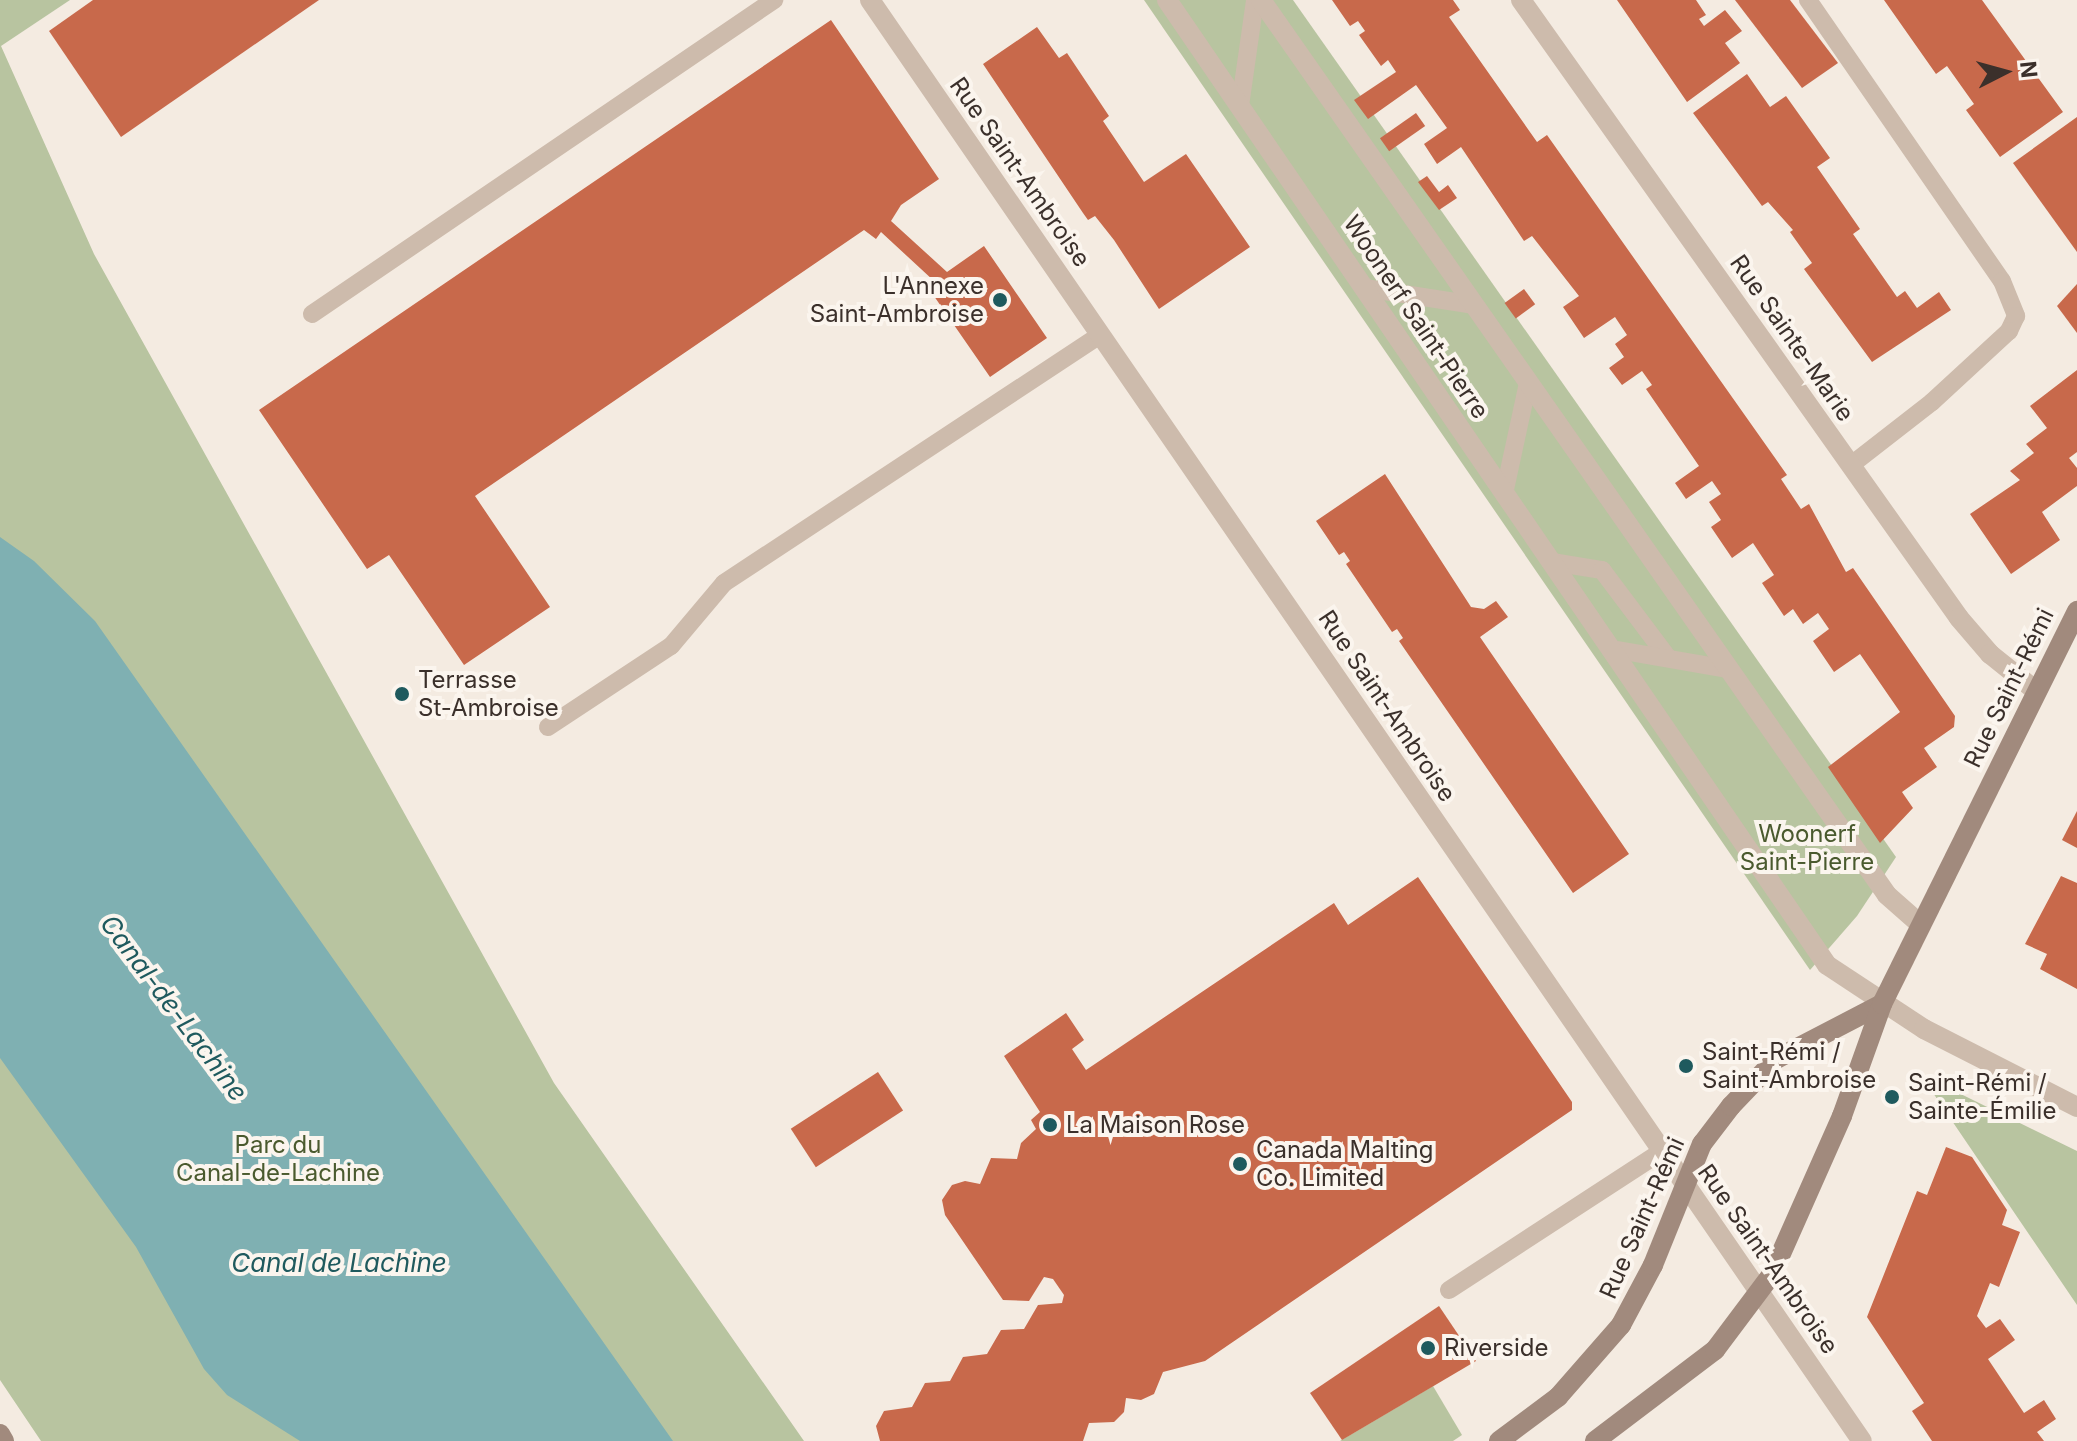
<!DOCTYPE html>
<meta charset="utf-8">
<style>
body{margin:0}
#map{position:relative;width:2077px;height:1441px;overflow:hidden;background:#f4ebe1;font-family:Inter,sans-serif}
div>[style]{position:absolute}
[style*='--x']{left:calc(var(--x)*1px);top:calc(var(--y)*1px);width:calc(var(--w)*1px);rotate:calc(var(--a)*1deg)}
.green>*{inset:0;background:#b8c4a0}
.water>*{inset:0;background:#7fb0b2}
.building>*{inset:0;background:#c8694b;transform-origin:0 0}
.service>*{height:18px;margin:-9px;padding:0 9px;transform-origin:9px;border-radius:9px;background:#cdbbac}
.minor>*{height:20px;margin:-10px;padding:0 10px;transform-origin:10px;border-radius:10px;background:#cdbbac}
.secondary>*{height:20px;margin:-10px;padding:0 10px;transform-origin:10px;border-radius:10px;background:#a18a7d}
.dots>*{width:22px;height:22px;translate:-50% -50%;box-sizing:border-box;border:4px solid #fbf5ee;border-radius:50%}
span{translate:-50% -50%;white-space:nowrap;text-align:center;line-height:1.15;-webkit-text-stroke:8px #fbf5ee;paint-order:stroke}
.street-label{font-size:24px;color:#3b302b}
.poi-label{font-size:24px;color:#3b302b}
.right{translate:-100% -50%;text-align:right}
.left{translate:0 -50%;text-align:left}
.park-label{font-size:24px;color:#4a5a2e}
.water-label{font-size:26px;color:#1f5a5e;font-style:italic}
.north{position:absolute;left:1965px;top:32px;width:80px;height:80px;-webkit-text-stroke:6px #fbf5ee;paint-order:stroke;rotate:84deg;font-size:22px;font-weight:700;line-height:32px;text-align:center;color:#3b302b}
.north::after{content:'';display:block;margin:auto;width:28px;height:36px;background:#3b302b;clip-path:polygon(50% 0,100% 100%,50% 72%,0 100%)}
</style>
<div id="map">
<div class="green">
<i style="clip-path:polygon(0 0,70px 0,1px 46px,94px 254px,554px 1083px,804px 1441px,41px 1441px,0 1380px)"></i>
<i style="clip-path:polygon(1144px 0,1293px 0,1896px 857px,1857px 916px,1810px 970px)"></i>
<i style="clip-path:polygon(1918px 1073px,2077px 1151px,2077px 1305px,1929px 1087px)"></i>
<i style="clip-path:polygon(1433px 1386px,1462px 1435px,1453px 1441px,1340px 1441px)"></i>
</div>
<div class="water">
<i style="clip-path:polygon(0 537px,34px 561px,95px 621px,673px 1441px,300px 1441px,227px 1395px,204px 1369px,136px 1247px,0 1058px)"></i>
</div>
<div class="building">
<i style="clip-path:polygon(93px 0,319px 0,121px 137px,49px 31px)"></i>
<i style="clip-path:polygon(1332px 0,1453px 0,1460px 10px,1449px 17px,1471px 48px,1537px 142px,1547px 135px,1787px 475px,1781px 479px,1801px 509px,1809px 504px,1846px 572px,1853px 568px,1955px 716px,1954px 727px,1924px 748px,1937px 767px,1902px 792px,1913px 808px,1880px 843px,1828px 767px,1900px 712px,1860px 654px,1834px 672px,1813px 641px,1829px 629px,1818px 613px,1803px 624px,1793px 609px,1784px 616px,1762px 583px,1774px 575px,1753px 543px,1732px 558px,1711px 527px,1721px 520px,1709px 502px,1721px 494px,1712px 481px,1686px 499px,1675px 483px,1699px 466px,1646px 389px,1652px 385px,1642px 371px,1622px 385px,1609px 368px,1624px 357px,1615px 344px,1627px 335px,1615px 317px,1584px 338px,1563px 307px,1579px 296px,1532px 236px,1524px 241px,1461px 147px,1437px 164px,1424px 144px,1447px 128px,1416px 85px,1368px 119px,1354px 100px,1396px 72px,1388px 60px,1381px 66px,1359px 35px,1365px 31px,1358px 21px,1350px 26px)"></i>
<i style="clip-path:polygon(1617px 0,1696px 0,1706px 15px,1699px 19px,1704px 26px,1725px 10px,1742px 31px,1725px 43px,1740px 63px,1687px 102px)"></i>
<i style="clip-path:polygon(1735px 0,1790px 0,1838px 63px,1802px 88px)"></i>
<i style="clip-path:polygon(1884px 0,1982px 0,2063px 112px,2000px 157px,1966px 110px,1974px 104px,1947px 66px,1936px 74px)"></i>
<i style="clip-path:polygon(831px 20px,939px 179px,901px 205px,891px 221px,947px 272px,984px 246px,1047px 338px,990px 377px,927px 286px,934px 281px,881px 232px,876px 239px,864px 230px,475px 496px,550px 607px,464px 665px,389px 555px,367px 569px,259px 410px)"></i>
<i style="clip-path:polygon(1037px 27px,1059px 58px,1067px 53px,1109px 116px,1103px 121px,1144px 182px,1186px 154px,1250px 247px,1159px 309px,1114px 240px,1095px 216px,1088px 220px,1083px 213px,983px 64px)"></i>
<i style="clip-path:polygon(1747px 74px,1770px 107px,1786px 96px,1830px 158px,1817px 167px,1860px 229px,1853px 234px,1897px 297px,1905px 291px,1917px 308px,1939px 292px,1951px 310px,1872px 362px,1804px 269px,1812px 263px,1790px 232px,1793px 230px,1768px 202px,1762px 206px,1693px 113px)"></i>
<i style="left:1416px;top:113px;width:16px;height:44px;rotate:55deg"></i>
<i style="clip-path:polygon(2077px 117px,2077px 252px,2013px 163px)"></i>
<i style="clip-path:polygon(1427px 176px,1439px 192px,1448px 185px,1457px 198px,1439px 210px,1418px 182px)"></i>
<i style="clip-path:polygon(2077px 284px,2077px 333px,2057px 306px)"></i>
<i style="left:1524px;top:289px;width:19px;height:24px;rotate:54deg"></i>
<i style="clip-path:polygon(2077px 370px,2077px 452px,2069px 458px,2077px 468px,2077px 486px,2042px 512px,2060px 540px,2011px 574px,1970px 514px,2020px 480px,2010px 471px,2034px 453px,2026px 444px,2047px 428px,2030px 406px)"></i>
<i style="clip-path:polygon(1385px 474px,1471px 607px,1484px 609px,1496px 601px,1508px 617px,1480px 637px,1629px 854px,1573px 893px,1399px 641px,1403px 638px,1397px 629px,1392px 632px,1346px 564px,1350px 561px,1344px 552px,1339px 555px,1316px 521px)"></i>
<i style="clip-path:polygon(2077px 811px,2077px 848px,2062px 840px)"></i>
<i style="clip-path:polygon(2061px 876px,2077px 883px,2077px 989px,2040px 969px,2047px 954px,2025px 944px)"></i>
<i style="clip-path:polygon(1418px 877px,1572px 1102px,1572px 1110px,1205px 1361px,1163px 1372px,1154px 1394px,1141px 1400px,1126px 1398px,1124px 1412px,1114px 1422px,1089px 1423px,1083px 1441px,880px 1441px,876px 1426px,884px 1411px,912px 1407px,925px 1383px,950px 1381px,963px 1357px,987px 1354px,1001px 1330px,1024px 1329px,1038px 1305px,1062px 1303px,1064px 1295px,1053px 1279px,1044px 1277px,1029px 1301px,1003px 1300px,945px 1215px,942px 1200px,952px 1185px,965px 1181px,980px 1184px,991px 1158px,1017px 1159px,1021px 1143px,1036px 1129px,1031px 1120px,1040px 1112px,1004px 1056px,1066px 1013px,1084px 1040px,1072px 1049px,1086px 1070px,1334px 903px,1348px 925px)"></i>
<i style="left:878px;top:1072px;width:46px;height:104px;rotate:57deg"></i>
<i style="clip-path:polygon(1946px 1147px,1972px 1157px,2007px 1210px,2002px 1225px,2020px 1232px,1999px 1287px,1990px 1283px,1977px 1316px,1986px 1328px,2000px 1319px,2015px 1340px,1988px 1359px,2024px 1413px,2044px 1400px,2056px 1419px,2037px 1432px,2044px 1441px,1932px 1441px,1912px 1411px,1924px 1403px,1867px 1317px,1917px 1191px,1927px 1195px)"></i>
<i style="clip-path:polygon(1439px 1306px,1476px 1361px,1342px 1440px,1310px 1393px)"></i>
</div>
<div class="service">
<i style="--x:1808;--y:0;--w:341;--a:55.4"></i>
<i style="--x:2002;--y:281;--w:38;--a:68"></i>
<i style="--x:2016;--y:316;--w:17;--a:115"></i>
<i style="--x:2009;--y:331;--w:105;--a:137.3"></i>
<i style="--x:1932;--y:402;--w:103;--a:142.1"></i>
<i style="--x:1240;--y:106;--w:107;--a:-81.9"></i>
<i style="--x:1365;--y:288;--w:111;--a:8.8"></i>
<i style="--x:312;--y:314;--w:559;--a:-34.2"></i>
<i style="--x:1504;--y:494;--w:114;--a:-77.8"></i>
<i style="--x:1552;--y:562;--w:51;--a:9.1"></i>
<i style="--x:1602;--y:570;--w:110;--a:53.1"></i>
<i style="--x:1612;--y:649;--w:118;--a:9.8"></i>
<i style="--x:548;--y:727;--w:147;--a:-33.4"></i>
<i style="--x:671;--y:646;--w:82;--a:-49.9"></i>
<i style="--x:724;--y:583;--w:450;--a:-33.4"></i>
<i style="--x:1449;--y:1290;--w:253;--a:-33.1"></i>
</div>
<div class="minor">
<i style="--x:870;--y:0;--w:1749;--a:55.46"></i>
<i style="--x:1167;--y:0;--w:1169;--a:55.63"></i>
<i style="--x:1827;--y:965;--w:116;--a:33.4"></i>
<i style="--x:1924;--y:1029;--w:172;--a:27"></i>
<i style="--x:1261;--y:0;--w:1092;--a:55.03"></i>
<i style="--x:1887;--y:895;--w:45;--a:41.4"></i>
<i style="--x:1521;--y:0;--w:757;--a:54.67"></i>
<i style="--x:1959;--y:618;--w:48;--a:49.3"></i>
<i style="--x:1990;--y:654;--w:59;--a:38.8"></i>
</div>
<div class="secondary">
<i style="--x:0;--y:1434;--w:8;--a:60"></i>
<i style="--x:1499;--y:1441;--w:74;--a:-36.7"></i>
<i style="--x:1558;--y:1397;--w:96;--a:-48.8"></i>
<i style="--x:1621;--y:1325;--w:68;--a:-61.9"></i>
<i style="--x:1653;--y:1265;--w:131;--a:-68"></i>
<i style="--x:1702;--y:1144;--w:48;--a:-52.7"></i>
<i style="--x:1731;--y:1106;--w:65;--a:-46.2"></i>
<i style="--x:1776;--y:1059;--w:119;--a:-27.4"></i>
<i style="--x:1595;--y:1441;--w:151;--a:-37.2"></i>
<i style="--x:1715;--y:1350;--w:95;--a:-53.1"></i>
<i style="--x:1772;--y:1274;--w:173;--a:-66.1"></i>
<i style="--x:1842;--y:1116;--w:119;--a:-70.3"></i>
<i style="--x:1882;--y:1004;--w:439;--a:-63.6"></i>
</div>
<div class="dots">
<i style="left:1000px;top:300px;background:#1f5a5e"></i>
<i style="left:402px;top:694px;background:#1f5a5e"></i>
<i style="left:1686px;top:1066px;background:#1f5a5e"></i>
<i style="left:1892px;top:1097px;background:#1f5a5e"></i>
<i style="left:1050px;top:1125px;background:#1f5a5e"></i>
<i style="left:1240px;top:1164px;background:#1f5a5e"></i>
<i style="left:1428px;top:1348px;background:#1f5a5e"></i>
</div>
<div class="street-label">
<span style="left:1020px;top:172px;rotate:55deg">Rue Saint-Ambroise</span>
<span style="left:1416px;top:317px;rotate:56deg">Woonerf Saint-Pierre</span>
<span style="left:1792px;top:338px;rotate:55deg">Rue Sainte-Marie</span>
<span style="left:2009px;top:688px;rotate:-64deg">Rue Saint-Rémi</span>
<span style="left:1387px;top:706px;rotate:56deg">Rue Saint-Ambroise</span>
<span style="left:1642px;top:1218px;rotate:-66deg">Rue Saint-Rémi</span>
<span style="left:1768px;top:1259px;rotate:55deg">Rue Saint-Ambroise</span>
</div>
<div class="poi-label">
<span class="right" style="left:984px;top:300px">L'Annexe<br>Saint-Ambroise</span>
<span class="left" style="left:418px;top:694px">Terrasse<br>St-Ambroise</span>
<span class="left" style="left:1702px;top:1066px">Saint-Rémi /<br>Saint-Ambroise</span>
<span class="left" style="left:1908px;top:1097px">Saint-Rémi /<br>Sainte-Émilie</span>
<span class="left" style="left:1066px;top:1125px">La Maison Rose</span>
<span class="left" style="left:1256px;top:1164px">Canada Malting<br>Co. Limited</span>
<span class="left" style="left:1444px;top:1348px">Riverside</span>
</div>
<div class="park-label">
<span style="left:1807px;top:848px">Woonerf<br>Saint-Pierre</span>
<span style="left:278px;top:1159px">Parc du<br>Canal-de-Lachine</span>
</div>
<div class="water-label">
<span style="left:174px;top:1008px;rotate:53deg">Canal-de-Lachine</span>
<span style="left:339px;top:1263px">Canal de Lachine</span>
</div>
<div class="north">N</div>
</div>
